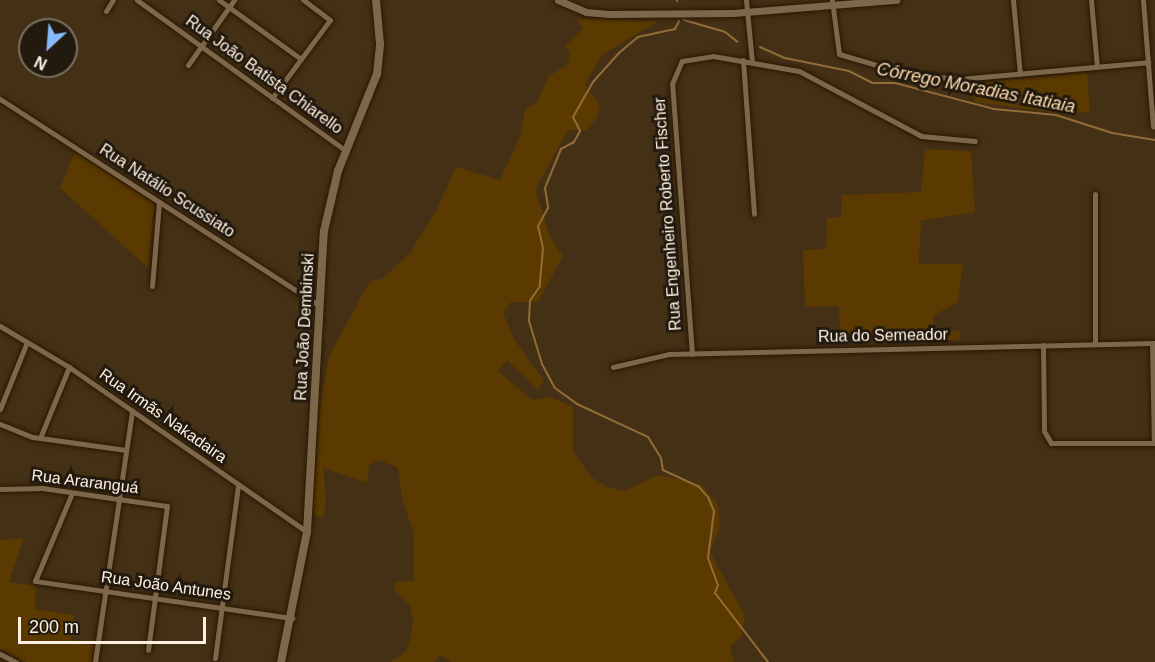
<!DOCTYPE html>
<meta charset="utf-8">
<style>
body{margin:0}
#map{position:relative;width:1155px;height:662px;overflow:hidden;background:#443015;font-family:Helvetica,sans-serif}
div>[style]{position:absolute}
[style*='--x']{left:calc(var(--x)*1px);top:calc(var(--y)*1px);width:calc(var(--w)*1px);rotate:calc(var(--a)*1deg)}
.green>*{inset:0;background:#5b3a01}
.stream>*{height:2px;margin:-1px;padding:0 1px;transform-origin:1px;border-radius:1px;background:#926c39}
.roads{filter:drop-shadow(0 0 2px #2a1800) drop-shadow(0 0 2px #2a1800)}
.minor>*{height:5px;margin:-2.5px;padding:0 2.5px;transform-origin:2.5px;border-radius:2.5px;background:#7d674b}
.tertiary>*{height:7px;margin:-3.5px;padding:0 3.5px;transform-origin:3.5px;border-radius:3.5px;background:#7d674b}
.secondary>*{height:8px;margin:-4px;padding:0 4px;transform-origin:4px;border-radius:4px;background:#7d674b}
span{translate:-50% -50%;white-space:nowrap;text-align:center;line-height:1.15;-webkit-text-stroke:6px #231a0f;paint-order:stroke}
.street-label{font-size:16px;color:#fdf0e0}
.water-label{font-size:18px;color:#fbd9ae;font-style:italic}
.north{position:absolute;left:18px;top:18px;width:60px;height:60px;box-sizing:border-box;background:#231a0f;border:2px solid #7a7063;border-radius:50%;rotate:206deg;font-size:16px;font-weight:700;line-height:24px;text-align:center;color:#fdf0e0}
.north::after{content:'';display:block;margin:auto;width:21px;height:27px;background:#85bbfb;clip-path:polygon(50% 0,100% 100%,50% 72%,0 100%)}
.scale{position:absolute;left:18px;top:617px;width:188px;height:27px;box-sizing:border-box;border:3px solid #fdf0e0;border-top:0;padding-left:8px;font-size:18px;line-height:21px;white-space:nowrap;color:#fdf0e0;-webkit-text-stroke:4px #231a0f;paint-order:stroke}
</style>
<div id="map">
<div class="green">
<i style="clip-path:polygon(576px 19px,658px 21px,602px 55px,585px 84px,600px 106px,596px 119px,586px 130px,568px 130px,535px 190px,551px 239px,563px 256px,538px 302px,511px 302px,503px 313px,514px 339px,544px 381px,538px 390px,507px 360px,498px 371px,532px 400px,551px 397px,573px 407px,573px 451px,591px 477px,607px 487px,625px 491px,658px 475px,701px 484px,718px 505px,720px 527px,710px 552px,745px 616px,742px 636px,730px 647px,734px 662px,451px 662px,440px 655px,434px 662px,390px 662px,406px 652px,411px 636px,413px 618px,409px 604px,395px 591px,394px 582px,414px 581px,414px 534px,402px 499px,398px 468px,380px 460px,369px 465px,367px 483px,323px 468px,326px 500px,323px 518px,313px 514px,320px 408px,329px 356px,370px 281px,382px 279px,410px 253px,437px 209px,456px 167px,500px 180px,520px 136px,525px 109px,537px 102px,549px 76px,568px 64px,570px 52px,565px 46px,583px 28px)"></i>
<i style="clip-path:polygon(1087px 73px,1090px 112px,1058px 113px,974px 102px,973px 83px)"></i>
<i style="clip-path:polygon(925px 149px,971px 151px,975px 212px,921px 221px,919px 264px,963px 264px,958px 302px,933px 316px,933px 329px,960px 331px,959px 340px,840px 340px,839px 306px,805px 307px,803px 250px,826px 249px,827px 218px,841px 217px,842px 195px,921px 192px)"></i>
<i style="clip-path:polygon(75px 152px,154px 203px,148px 268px,60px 188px)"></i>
<i style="clip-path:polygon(24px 538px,9px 582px,36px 586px,35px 609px,74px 615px,71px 642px,96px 646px,93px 662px,26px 662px,0 649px,0 540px)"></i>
</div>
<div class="stream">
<i style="--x:677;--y:0;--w:1;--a:90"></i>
<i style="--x:684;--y:20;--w:43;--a:16.3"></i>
<i style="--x:725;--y:32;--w:16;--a:38"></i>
<i style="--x:679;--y:21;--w:9;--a:117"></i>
<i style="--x:675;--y:29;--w:38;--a:168"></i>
<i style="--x:638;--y:37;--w:25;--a:140"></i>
<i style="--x:619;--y:53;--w:39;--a:132"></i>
<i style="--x:593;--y:82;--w:40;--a:119.7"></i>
<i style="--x:573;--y:117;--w:16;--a:63"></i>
<i style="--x:580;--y:131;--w:13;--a:119"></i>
<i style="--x:574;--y:142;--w:15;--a:152"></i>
<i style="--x:561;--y:149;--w:42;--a:112.3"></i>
<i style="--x:545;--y:188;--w:20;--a:81"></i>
<i style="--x:548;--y:208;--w:21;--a:119"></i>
<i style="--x:538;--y:226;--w:23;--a:77"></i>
<i style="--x:543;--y:248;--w:38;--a:95"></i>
<i style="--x:540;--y:286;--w:18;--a:124"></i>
<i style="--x:530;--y:301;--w:20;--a:93"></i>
<i style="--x:529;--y:321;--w:45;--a:73.2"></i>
<i style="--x:542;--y:364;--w:27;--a:62"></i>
<i style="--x:555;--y:388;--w:27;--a:36"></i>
<i style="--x:577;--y:404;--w:78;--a:24.9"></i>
<i style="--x:648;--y:437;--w:25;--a:58"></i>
<i style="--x:661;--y:458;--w:12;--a:81"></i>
<i style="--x:663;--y:470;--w:38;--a:25"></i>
<i style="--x:698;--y:486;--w:15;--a:48"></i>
<i style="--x:708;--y:497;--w:15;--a:67"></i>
<i style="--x:714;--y:511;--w:47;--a:97.3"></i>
<i style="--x:708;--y:558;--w:29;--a:70"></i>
<i style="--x:718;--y:585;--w:9;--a:111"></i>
<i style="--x:715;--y:593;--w:87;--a:52.5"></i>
<i style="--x:760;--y:47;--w:27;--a:24"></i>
<i style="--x:785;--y:58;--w:65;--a:11.5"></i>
<i style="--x:849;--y:71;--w:27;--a:27"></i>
<i style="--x:873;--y:83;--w:22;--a:0"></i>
<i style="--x:895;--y:83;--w:102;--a:14.7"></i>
<i style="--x:994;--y:109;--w:62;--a:5.5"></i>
<i style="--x:1056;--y:115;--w:59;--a:17.8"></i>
<i style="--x:1112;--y:133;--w:44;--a:9.2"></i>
</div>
<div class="roads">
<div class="minor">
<i style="--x:137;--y:0;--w:258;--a:35.8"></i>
<i style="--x:219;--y:0;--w:101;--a:35.7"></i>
<i style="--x:746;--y:0;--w:62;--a:84.5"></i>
<i style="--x:832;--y:0;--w:54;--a:82.6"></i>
<i style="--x:839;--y:54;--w:68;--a:16.3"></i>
<i style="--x:904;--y:73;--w:55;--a:6.2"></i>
<i style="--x:959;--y:79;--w:190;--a:-5.1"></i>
<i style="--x:1013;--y:0;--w:74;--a:84.6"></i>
<i style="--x:1091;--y:0;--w:67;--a:84.9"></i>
<i style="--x:1143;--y:0;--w:127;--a:85.5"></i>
<i style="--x:106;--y:11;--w:13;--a:-58"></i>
<i style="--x:743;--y:60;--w:154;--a:85.9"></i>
<i style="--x:188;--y:65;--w:80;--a:-54.7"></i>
<i style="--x:272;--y:98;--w:97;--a:-53.4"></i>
<i style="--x:330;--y:20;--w:34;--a:-143"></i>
<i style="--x:0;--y:99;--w:381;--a:32.9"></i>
<i style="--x:1095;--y:194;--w:150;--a:90"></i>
<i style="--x:152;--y:286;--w:84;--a:-85.2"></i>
<i style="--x:0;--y:326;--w:80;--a:30.7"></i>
<i style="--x:69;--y:367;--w:290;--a:34.7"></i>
<i style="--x:1152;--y:343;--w:100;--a:88.9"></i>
<i style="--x:1043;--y:345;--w:86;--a:89.3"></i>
<i style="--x:1044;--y:431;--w:14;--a:60"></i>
<i style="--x:1051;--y:443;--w:104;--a:0"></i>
<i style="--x:692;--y:354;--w:271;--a:-94.2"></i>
<i style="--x:672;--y:84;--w:25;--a:-67"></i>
<i style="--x:682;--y:61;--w:31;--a:-9"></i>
<i style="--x:713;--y:56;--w:87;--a:9.9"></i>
<i style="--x:799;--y:71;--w:138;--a:28"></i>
<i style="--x:921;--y:136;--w:54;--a:5.3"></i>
<i style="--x:613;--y:367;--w:57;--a:-13.1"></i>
<i style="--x:669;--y:354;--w:486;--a:-1.3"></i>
<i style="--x:0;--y:409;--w:72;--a:-68.1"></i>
<i style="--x:0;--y:424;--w:35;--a:22"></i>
<i style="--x:33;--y:437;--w:94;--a:8"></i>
<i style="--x:40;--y:438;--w:77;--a:-67.8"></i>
<i style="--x:0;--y:489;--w:42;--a:-1.4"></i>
<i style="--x:42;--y:488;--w:126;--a:8.2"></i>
<i style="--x:167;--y:506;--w:145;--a:97.5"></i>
<i style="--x:72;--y:493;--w:95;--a:112.8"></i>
<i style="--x:35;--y:581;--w:260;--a:8.2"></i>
<i style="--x:0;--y:654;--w:18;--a:27"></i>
<i style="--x:215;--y:658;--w:175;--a:-82.4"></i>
<i style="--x:95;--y:662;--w:254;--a:-81.6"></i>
</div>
<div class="tertiary">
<i style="--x:558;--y:0;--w:30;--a:23"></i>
<i style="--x:586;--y:12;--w:23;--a:5"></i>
<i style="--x:609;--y:14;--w:124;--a:-0.5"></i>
<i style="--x:733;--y:13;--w:164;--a:-4.6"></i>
</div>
<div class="secondary">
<i style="--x:281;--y:662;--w:133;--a:-78.7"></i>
<i style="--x:307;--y:532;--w:301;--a:-86.8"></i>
<i style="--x:324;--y:231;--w:62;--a:-76.9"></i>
<i style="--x:338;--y:171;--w:105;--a:-68.1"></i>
<i style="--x:377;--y:74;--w:30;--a:-84"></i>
<i style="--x:380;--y:44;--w:44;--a:-95.2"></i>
</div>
</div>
<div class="street-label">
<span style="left:264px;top:75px;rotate:36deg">Rua João Batista Chiarello</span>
<span style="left:167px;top:191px;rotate:33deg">Rua Natálio Scussiato</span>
<span style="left:668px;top:214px;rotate:-94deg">Rua Engenheiro Roberto Fischer</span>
<span style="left:305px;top:327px;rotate:-87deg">Rua João Dembinski</span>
<span style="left:883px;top:336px;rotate:-1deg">Rua do Semeador</span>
<span style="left:163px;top:416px;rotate:35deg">Rua Irmãs Nakadaira</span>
<span style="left:85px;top:482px;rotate:7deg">Rua Araranguá</span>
<span style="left:166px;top:586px;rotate:8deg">Rua João Antunes</span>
</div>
<div class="water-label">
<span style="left:976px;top:88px;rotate:11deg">Córrego Moradias Itatiaia</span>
</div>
<div class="north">N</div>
<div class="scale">200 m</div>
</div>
